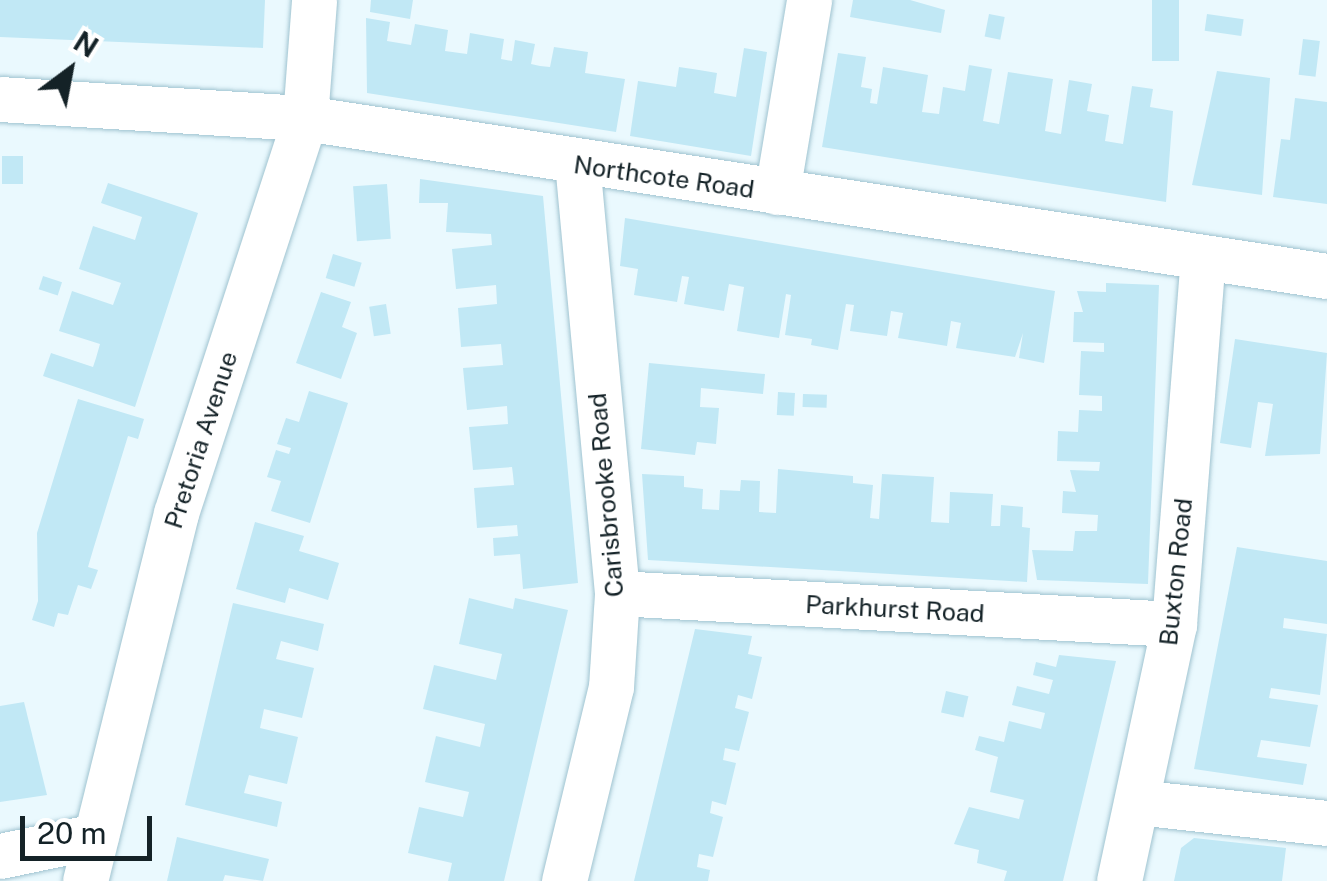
<!DOCTYPE html>
<style>
body{margin:0}
#map{position:relative;width:1327px;height:881px;overflow:hidden;background:#eaf9fe;font-family:"Public Sans",sans-serif}
div>[style]{position:absolute}
[style*='--x']{left:calc(var(--x)*1px);top:calc(var(--y)*1px);width:calc(var(--w)*1px);rotate:calc(var(--a)*1deg)}
.building>*{inset:0;background:#c1e8f5;transform-origin:0 0}
.roads{filter:drop-shadow(0 0 2px #9fc3d0) drop-shadow(0 0 2px #9fc3d0)}
.street>*{height:45px;margin:-22.5px;padding:0 22.5px;transform-origin:22.5px;border-radius:22.5px;background:#fff}
span{translate:-50% -50%;white-space:nowrap;text-align:center;line-height:1.15;-webkit-text-stroke:10px #fff;paint-order:stroke}
.street-label{font-size:25px;color:#142227}
.north{position:absolute;left:20px;top:20px;width:100px;height:100px;-webkit-text-stroke:8px #fff;paint-order:stroke;rotate:32deg;font-size:28px;font-weight:700;line-height:40px;text-align:center;color:#142227}
.north::after{content:'';display:block;margin:auto;width:35px;height:45px;background:#142227;clip-path:polygon(50% 0,100% 100%,50% 72%,0 100%)}
.scale{position:absolute;left:20px;top:816px;width:132px;height:45px;box-sizing:border-box;border:5px solid #142227;border-top:0;padding-left:12px;font-size:30px;line-height:35px;white-space:nowrap;color:#142227;-webkit-text-stroke:8px #fff;paint-order:stroke}
</style>
<div id="map">
<div class="building">
<i style="clip-path:polygon(0 0,265px 0,263px 48px,0 37px)"></i>
<i style="clip-path:polygon(371px 0,413px 0,410px 19px,370px 12px)"></i>
<i style="clip-path:polygon(853px 0,910px 0,945px 10px,941px 33px,850px 17px)"></i>
<i style="left:1152px;top:0;width:27px;height:61px"></i>
<i style="left:989px;top:14px;width:16px;height:23px;rotate:11deg"></i>
<i style="left:1207px;top:14px;width:37px;height:17px;rotate:8deg"></i>
<i style="clip-path:polygon(366px 18px,390px 22px,387px 41px,411px 45px,415px 24px,448px 30px,445px 51px,467px 54px,470px 33px,504px 39px,501px 59px,512px 61px,515px 40px,535px 44px,531px 64px,540px 66px,550px 67px,554px 47px,588px 52px,585px 73px,625px 79px,616px 132px,367px 93px)"></i>
<i style="left:1303px;top:39px;width:17px;height:36px;rotate:7deg"></i>
<i style="clip-path:polygon(744px 48px,767px 52px,751px 156px,630px 136px,638px 81px,676px 87px,679px 67px,699px 70px,717px 73px,714px 93px,736px 97px)"></i>
<i style="clip-path:polygon(838px 53px,866px 57px,861px 87px,872px 89px,870px 103px,877px 104px,883px 67px,928px 75px,922px 112px,939px 114px,943px 87px,965px 91px,969px 65px,992px 69px,983px 121px,999px 124px,1008px 72px,1053px 79px,1045px 131px,1061px 134px,1069px 80px,1092px 84px,1087px 111px,1109px 115px,1105px 141px,1123px 144px,1132px 86px,1153px 89px,1150px 107px,1173px 111px,1166px 202px,822px 147px)"></i>
<i style="clip-path:polygon(1217px 71px,1270px 78px,1262px 195px,1192px 185px)"></i>
<i style="clip-path:polygon(1295px 98px,1327px 102px,1327px 204px,1273px 197px,1281px 139px,1290px 140px)"></i>
<i style="left:2px;top:156px;width:21px;height:28px"></i>
<i style="clip-path:polygon(420px 179px,543px 196px,578px 583px,523px 589px,520px 554px,494px 556px,493px 538px,518px 536px,517px 525px,477px 528px,474px 488px,514px 485px,513px 475px,512px 467px,473px 470px,469px 427px,508px 424px,507px 406px,467px 410px,463px 368px,503px 365px,501px 344px,461px 347px,458px 308px,497px 304px,496px 285px,456px 289px,452px 249px,492px 245px,491px 234px,446px 232px,448px 203px,419px 203px)"></i>
<i style="clip-path:polygon(108px 183px,198px 213px,135px 407px,43px 376px,51px 353px,93px 367px,96px 358px,100px 344px,59px 331px,72px 291px,113px 305px,121px 283px,79px 269px,93px 226px,135px 240px,142px 217px,101px 203px)"></i>
<i style="left:387px;top:184px;width:55px;height:34px;rotate:86deg"></i>
<i style="clip-path:polygon(625px 218px,1055px 291px,1044px 363px,1019px 358px,1023px 333px,1015px 357px,956px 348px,961px 323px,951px 321px,947px 346px,898px 338px,903px 313px,891px 311px,887px 336px,850px 331px,854px 305px,846px 304px,838px 350px,811px 345px,812px 339px,785px 335px,791px 295px,786px 294px,779px 338px,737px 331px,744px 287px,729px 284px,724px 311px,684px 304px,689px 277px,682px 276px,677px 302px,634px 295px,638px 269px,620px 266px)"></i>
<i style="left:333px;top:254px;width:30px;height:25px;rotate:17deg"></i>
<i style="left:43px;top:276px;width:20px;height:14px;rotate:18deg"></i>
<i style="clip-path:polygon(1106px 283px,1159px 285px,1148px 584px,1037px 580px,1032px 550px,1073px 551px,1075px 531px,1097px 531px,1098px 515px,1062px 513px,1063px 491px,1076px 492px,1070px 470px,1099px 471px,1100px 462px,1057px 461px,1058px 431px,1078px 432px,1079px 410px,1102px 411px,1102px 396px,1079px 395px,1081px 351px,1104px 352px,1104px 343px,1073px 342px,1074px 312px,1083px 312px,1077px 291px,1106px 292px)"></i>
<i style="clip-path:polygon(321px 292px,351px 302px,342px 327px,357px 333px,341px 379px,296px 363px)"></i>
<i style="left:386px;top:304px;width:30px;height:17px;rotate:81deg"></i>
<i style="clip-path:polygon(1235px 339px,1327px 353px,1320px 454px,1265px 456px,1273px 404px,1258px 402px,1251px 448px,1220px 443px)"></i>
<i style="clip-path:polygon(649px 363px,765px 374px,763px 394px,701px 388px,700px 407px,719px 408px,716px 444px,697px 442px,695px 455px,641px 449px)"></i>
<i style="clip-path:polygon(309px 391px,348px 403px,310px 523px,271px 511px,281px 481px,267px 477px,276px 450px,289px 454px,291px 448px,277px 444px,286px 418px,299px 422px)"></i>
<i style="left:778px;top:392px;width:17px;height:23px;rotate:3deg"></i>
<i style="left:803px;top:394px;width:24px;height:13px;rotate:2deg"></i>
<i style="clip-path:polygon(78px 399px,144px 419px,138px 439px,128px 436px,93px 550px,88px 567px,98px 570px,91px 589px,78px 585px,68px 615px,58px 613px,54px 627px,32px 620px,38px 601px,37px 533px)"></i>
<i style="clip-path:polygon(778px 469px,853px 476px,853px 483px,873px 485px,870px 518px,879px 519px,882px 474px,934px 477px,931px 522px,949px 523px,950px 492px,993px 494px,991px 526px,1000px 526px,1001px 505px,1023px 507px,1022px 527px,1030px 528px,1027px 582px,648px 560px,642px 474px,684px 476px,684px 487px,703px 489px,702px 509px,719px 510px,720px 490px,740px 491px,741px 480px,760px 481px,759px 512px,776px 513px)"></i>
<i style="clip-path:polygon(255px 522px,304px 536px,299px 551px,339px 563px,328px 600px,289px 588px,285px 603px,236px 589px)"></i>
<i style="clip-path:polygon(1237px 547px,1327px 561px,1327px 624px,1284px 618px,1283px 628px,1327px 634px,1320px 695px,1271px 688px,1269px 698px,1318px 705px,1310px 747px,1261px 740px,1257px 757px,1307px 764px,1303px 785px,1194px 769px)"></i>
<i style="clip-path:polygon(469px 598px,513px 609px,515px 598px,568px 610px,504px 881px,448px 881px,452px 863px,408px 853px,419px 807px,463px 817px,469px 792px,425px 782px,436px 736px,480px 747px,485px 724px,423px 709px,434px 665px,496px 680px,502px 654px,459px 644px)"></i>
<i style="clip-path:polygon(233px 603px,324px 624px,318px 651px,281px 641px,276px 659px,314px 668px,302px 718px,264px 709px,260px 728px,298px 737px,287px 784px,249px 775px,244px 793px,282px 802px,277px 827px,185px 805px)"></i>
<i style="clip-path:polygon(695px 629px,752px 636px,748px 654px,762px 657px,752px 699px,738px 695px,735px 708px,749px 712px,739px 751px,725px 748px,723px 760px,736px 763px,726px 805px,712px 801px,710px 813px,723px 817px,713px 857px,699px 854px,697px 867px,710px 870px,708px 881px,634px 881px)"></i>
<i style="clip-path:polygon(1059px 655px,1116px 661px,1063px 881px,1004px 881px,1007px 871px,977px 863px,979px 850px,954px 844px,969px 807px,1019px 819px,1024px 800px,990px 792px,998px 757px,975px 750px,979px 736px,1004px 742px,1009px 721px,1041px 729px,1045px 713px,1012px 705px,1017px 686px,1049px 694px,1053px 680px,1033px 675px,1036px 662px,1056px 667px)"></i>
<i style="left:946px;top:691px;width:23px;height:22px;rotate:13deg"></i>
<i style="clip-path:polygon(24px 702px,47px 795px,0 802px,0 706px)"></i>
<i style="clip-path:polygon(177px 837px,269px 859px,263px 881px,225px 875px,223px 881px,167px 881px)"></i>
<i style="clip-path:polygon(1194px 838px,1286px 848px,1282px 881px,1174px 881px,1181px 848px)"></i>
</div>
<div class="roads">
<div class="street">
<i style="--x:0;--y:99;--w:306;--a:3.6"></i>
<i style="--x:305;--y:118;--w:1034;--a:8.79"></i>
<i style="--x:777;--y:192;--w:195;--a:-80.5"></i>
<i style="--x:617;--y:593;--w:558;--a:3.19"></i>
<i style="--x:1137;--y:802;--w:191;--a:6.3"></i>
<i style="--x:0;--y:856;--w:98;--a:-11.8"></i>
<i style="--x:85;--y:881;--w:379;--a:-76.1"></i>
<i style="--x:176;--y:513;--w:416;--a:-71.9"></i>
<i style="--x:305;--y:118;--w:118;--a:-85.6"></i>
<i style="--x:564;--y:881;--w:200;--a:-76.4"></i>
<i style="--x:611;--y:687;--w:94;--a:-86.3"></i>
<i style="--x:617;--y:593;--w:430;--a:-95.3"></i>
<i style="--x:1119;--y:881;--w:263;--a:-77.9"></i>
<i style="--x:1174;--y:624;--w:367;--a:-85.5"></i>
</div>
</div>
<div class="street-label">
<span style="left:664px;top:177px;rotate:8deg">Northcote Road</span>
<span style="left:201px;top:440px;rotate:-72deg">Pretoria Avenue</span>
<span style="left:606px;top:495px;rotate:-95deg">Carisbrooke Road</span>
<span style="left:1176px;top:572px;rotate:-84deg">Buxton Road</span>
<span style="left:895px;top:609px;rotate:3deg">Parkhurst Road</span>
</div>
<div class="north">N</div>
<div class="scale">20 m</div>
</div>
